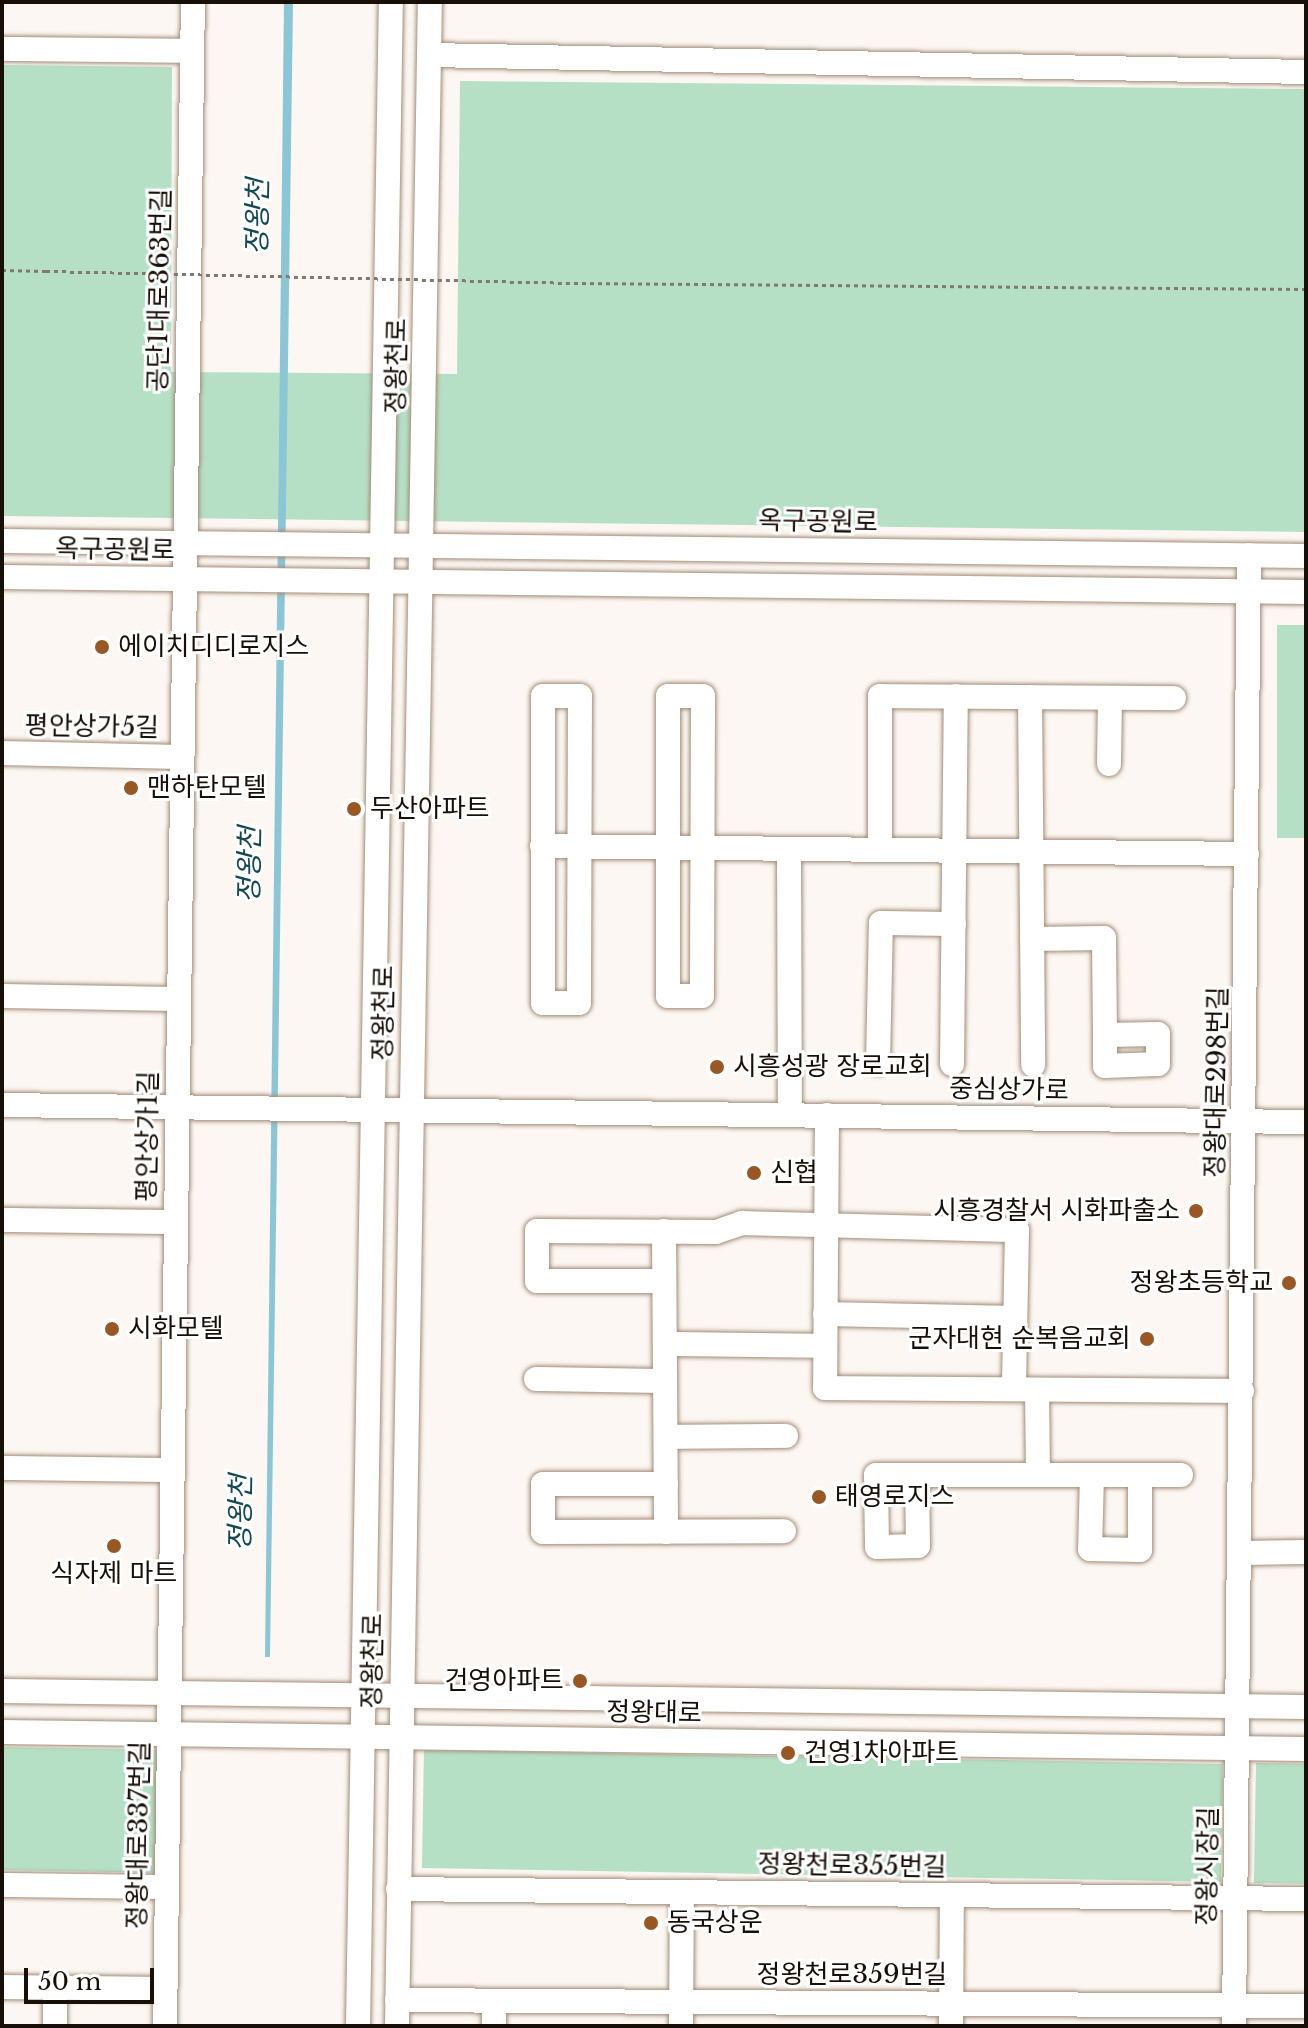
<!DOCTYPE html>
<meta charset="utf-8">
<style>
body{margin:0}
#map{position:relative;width:1308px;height:2028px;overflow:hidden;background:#fcf7f2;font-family:"Libre Baskerville","Noto Sans KR",serif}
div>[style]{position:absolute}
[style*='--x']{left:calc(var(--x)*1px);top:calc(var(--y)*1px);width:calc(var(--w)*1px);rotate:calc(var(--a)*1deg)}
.green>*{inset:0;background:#b6e0c5;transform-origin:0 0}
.water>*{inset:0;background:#8bc6d6}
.path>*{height:3px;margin-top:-1.5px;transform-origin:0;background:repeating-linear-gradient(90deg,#807972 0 4px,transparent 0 8px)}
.roads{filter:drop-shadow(0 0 2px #a38c78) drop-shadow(0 0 2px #a38c78)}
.minor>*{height:24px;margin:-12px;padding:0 12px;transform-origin:12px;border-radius:12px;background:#fff}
.path-bridge>*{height:3px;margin-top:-1.5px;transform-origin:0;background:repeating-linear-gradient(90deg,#807972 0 4px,transparent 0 8px)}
.dots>*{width:22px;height:22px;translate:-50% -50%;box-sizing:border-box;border:4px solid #fff;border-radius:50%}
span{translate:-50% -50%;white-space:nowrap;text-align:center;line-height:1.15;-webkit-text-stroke:6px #fff;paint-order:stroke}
.street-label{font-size:26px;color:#181008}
.poi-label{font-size:26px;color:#181008}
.left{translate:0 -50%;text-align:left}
.right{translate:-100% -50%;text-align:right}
.water-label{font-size:28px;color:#144854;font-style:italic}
.frame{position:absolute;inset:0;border:4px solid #181008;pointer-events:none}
.scale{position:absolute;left:24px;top:1968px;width:130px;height:36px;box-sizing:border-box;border:4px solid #181008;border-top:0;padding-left:10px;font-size:24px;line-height:28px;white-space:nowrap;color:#181008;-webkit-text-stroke:6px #fff;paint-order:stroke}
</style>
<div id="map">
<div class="green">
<i style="clip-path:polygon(2px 65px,172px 67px,171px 372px,457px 374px,460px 81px,1306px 89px,1306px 532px,2px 516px)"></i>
<i style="left:1277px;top:625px;width:29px;height:213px"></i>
<i style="left:2px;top:1747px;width:157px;height:123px;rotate:1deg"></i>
<i style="left:424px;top:1750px;width:799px;height:118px;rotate:1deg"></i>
<i style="left:1256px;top:1763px;width:50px;height:120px;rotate:1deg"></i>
</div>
<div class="water">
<i style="clip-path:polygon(284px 2px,293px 2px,270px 1657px,265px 1657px)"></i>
</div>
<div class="path">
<i style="--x:2;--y:270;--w:44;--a:1.3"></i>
<i style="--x:574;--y:283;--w:732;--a:0.47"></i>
</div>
<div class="roads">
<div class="minor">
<i style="--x:2;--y:49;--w:190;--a:0.6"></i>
<i style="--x:429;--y:55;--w:877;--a:1.11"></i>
<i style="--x:2;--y:541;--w:1304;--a:0.66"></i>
<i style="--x:2;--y:577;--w:1304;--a:0.66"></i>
<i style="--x:543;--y:696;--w:37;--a:0"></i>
<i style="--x:580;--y:696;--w:307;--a:90.2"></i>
<i style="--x:579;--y:1003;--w:36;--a:180"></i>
<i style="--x:543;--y:1003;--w:307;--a:-90"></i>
<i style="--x:668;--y:696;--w:35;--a:0"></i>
<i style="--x:703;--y:696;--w:300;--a:90.2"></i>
<i style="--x:702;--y:996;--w:34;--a:180"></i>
<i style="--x:668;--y:996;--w:300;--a:-90"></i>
<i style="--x:1030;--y:697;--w:368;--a:89.5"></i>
<i style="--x:2;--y:753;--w:178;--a:1.3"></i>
<i style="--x:1109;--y:764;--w:66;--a:-89.1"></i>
<i style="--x:542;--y:846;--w:705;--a:0.65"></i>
<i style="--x:789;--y:849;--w:266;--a:89.8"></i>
<i style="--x:880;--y:850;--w:154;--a:-90"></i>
<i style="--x:880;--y:696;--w:294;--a:0.4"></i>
<i style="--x:1032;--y:939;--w:72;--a:-0.8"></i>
<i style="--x:1104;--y:938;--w:97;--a:89.4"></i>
<i style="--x:1105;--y:1035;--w:31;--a:90"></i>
<i style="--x:1105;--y:1066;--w:53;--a:-2.2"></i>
<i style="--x:1158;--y:1064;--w:30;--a:-90"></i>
<i style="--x:1158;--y:1034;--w:53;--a:178.9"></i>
<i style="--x:2;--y:996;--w:175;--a:1"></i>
<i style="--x:878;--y:1063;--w:140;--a:-88.8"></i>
<i style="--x:881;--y:923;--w:73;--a:0.8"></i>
<i style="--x:952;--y:1064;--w:368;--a:-89.4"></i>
<i style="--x:2;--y:1105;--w:1304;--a:0.75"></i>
<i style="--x:827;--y:1115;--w:273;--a:90.4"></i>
<i style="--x:825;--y:1388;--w:417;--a:0.4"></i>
<i style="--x:2;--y:1220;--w:172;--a:0.7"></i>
<i style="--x:664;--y:1231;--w:301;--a:89.6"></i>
<i style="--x:664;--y:1281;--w:127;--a:180"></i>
<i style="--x:537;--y:1281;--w:50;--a:-90"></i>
<i style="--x:537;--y:1231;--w:179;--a:0.3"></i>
<i style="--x:716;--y:1232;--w:28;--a:-19"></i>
<i style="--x:742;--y:1223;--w:275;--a:1.5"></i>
<i style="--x:1017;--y:1230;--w:159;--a:91.1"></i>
<i style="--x:825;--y:1314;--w:190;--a:1.2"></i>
<i style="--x:665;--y:1344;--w:160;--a:0.7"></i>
<i style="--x:536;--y:1379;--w:129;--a:0.9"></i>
<i style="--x:1037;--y:1390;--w:85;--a:89.3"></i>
<i style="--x:666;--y:1437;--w:120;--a:-0.5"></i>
<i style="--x:2;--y:1468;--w:169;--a:0.7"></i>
<i style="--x:917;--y:1475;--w:71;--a:89.2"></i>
<i style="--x:918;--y:1546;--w:41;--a:178.6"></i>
<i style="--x:877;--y:1547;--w:72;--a:-90.8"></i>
<i style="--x:876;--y:1475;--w:305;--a:0"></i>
<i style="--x:1092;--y:1475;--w:74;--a:91.5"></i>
<i style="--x:1090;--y:1549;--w:50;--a:1.1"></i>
<i style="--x:1140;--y:1550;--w:75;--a:-90"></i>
<i style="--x:666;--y:1484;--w:123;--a:180"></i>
<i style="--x:543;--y:1484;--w:48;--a:90"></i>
<i style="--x:543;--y:1532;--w:241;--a:-0.2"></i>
<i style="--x:1240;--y:1553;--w:66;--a:-0.9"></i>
<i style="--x:2;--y:1691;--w:1304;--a:0.7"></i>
<i style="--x:2;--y:1732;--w:1304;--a:0.75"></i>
<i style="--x:2;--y:1885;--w:164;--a:0.7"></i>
<i style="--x:398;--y:1889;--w:908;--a:0.63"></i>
<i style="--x:2;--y:1987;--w:163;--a:0.7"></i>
<i style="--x:397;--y:2000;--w:909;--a:0.38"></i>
<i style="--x:55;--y:2026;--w:39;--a:-90"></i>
<i style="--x:165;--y:2026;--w:2024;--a:-89.21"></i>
<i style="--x:358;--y:2026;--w:2024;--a:-89.07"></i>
<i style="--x:397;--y:2026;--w:2024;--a:-89.07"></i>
<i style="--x:494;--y:2026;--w:25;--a:-90"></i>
<i style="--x:681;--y:2026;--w:134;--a:-89.6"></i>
<i style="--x:951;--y:2026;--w:131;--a:-89.6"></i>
<i style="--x:1234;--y:2026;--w:1471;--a:-89.42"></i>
</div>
</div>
<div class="path-bridge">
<i style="--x:46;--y:271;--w:528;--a:1.3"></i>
</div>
<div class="dots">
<i style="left:102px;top:647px;background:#985723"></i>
<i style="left:131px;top:788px;background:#985723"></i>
<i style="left:354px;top:809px;background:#985723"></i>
<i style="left:717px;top:1067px;background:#985723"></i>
<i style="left:754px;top:1173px;background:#985723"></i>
<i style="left:1196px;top:1211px;background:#985723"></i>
<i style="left:1289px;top:1283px;background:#985723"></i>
<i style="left:112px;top:1329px;background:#985723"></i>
<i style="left:1147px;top:1339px;background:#985723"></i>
<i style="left:819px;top:1497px;background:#985723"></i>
<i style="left:114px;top:1546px;background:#985723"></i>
<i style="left:580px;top:1681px;background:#985723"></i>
<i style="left:788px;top:1753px;background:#985723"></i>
<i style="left:651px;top:1923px;background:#985723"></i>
</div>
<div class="street-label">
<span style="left:160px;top:290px;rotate:-89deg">공단1대로363번길</span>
<span style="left:397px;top:366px;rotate:-89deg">정왕천로</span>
<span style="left:818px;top:522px;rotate:1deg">옥구공원로</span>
<span style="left:115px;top:550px;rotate:1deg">옥구공원로</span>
<span style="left:92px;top:727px;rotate:1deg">평안상가5길</span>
<span style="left:384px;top:1013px;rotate:-89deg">정왕천로</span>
<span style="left:1217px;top:1082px;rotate:-89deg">정왕대로298번길</span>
<span style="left:1009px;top:1090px;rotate:1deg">중심상가로</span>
<span style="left:148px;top:1136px;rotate:-89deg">평안상가1길</span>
<span style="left:373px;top:1661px;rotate:-89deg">정왕천로</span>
<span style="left:654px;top:1713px;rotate:1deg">정왕대로</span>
<span style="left:139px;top:1835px;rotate:-89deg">정왕대로337번길</span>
<span style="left:852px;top:1866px;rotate:1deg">정왕천로355번길</span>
<span style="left:1208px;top:1866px;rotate:-89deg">정왕시장길</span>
<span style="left:852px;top:1975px">정왕천로359번길</span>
</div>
<div class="poi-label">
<span class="left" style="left:118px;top:647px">에이치디디로지스</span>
<span class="left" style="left:147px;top:788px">맨하탄모텔</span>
<span class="left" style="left:370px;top:809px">두산아파트</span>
<span class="left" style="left:733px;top:1067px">시흥성광 장로교회</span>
<span class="left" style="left:770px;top:1173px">신협</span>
<span class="right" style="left:1180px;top:1211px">시흥경찰서 시화파출소</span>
<span class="right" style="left:1273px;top:1283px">정왕초등학교</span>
<span class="left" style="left:128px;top:1329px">시화모텔</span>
<span class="right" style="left:1131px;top:1339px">군자대현 순복음교회</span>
<span class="left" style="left:835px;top:1497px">태영로지스</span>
<span style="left:114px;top:1574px">식자제 마트</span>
<span class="right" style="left:564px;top:1681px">건영아파트</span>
<span class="left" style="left:804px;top:1753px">건영1차아파트</span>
<span class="left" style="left:667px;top:1923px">동국상운</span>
</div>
<div class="water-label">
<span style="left:258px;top:217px;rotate:-89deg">정왕천</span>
<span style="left:250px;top:865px;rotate:-89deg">정왕천</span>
<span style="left:241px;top:1513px;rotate:-89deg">정왕천</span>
</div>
<div class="frame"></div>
<div class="scale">50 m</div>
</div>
